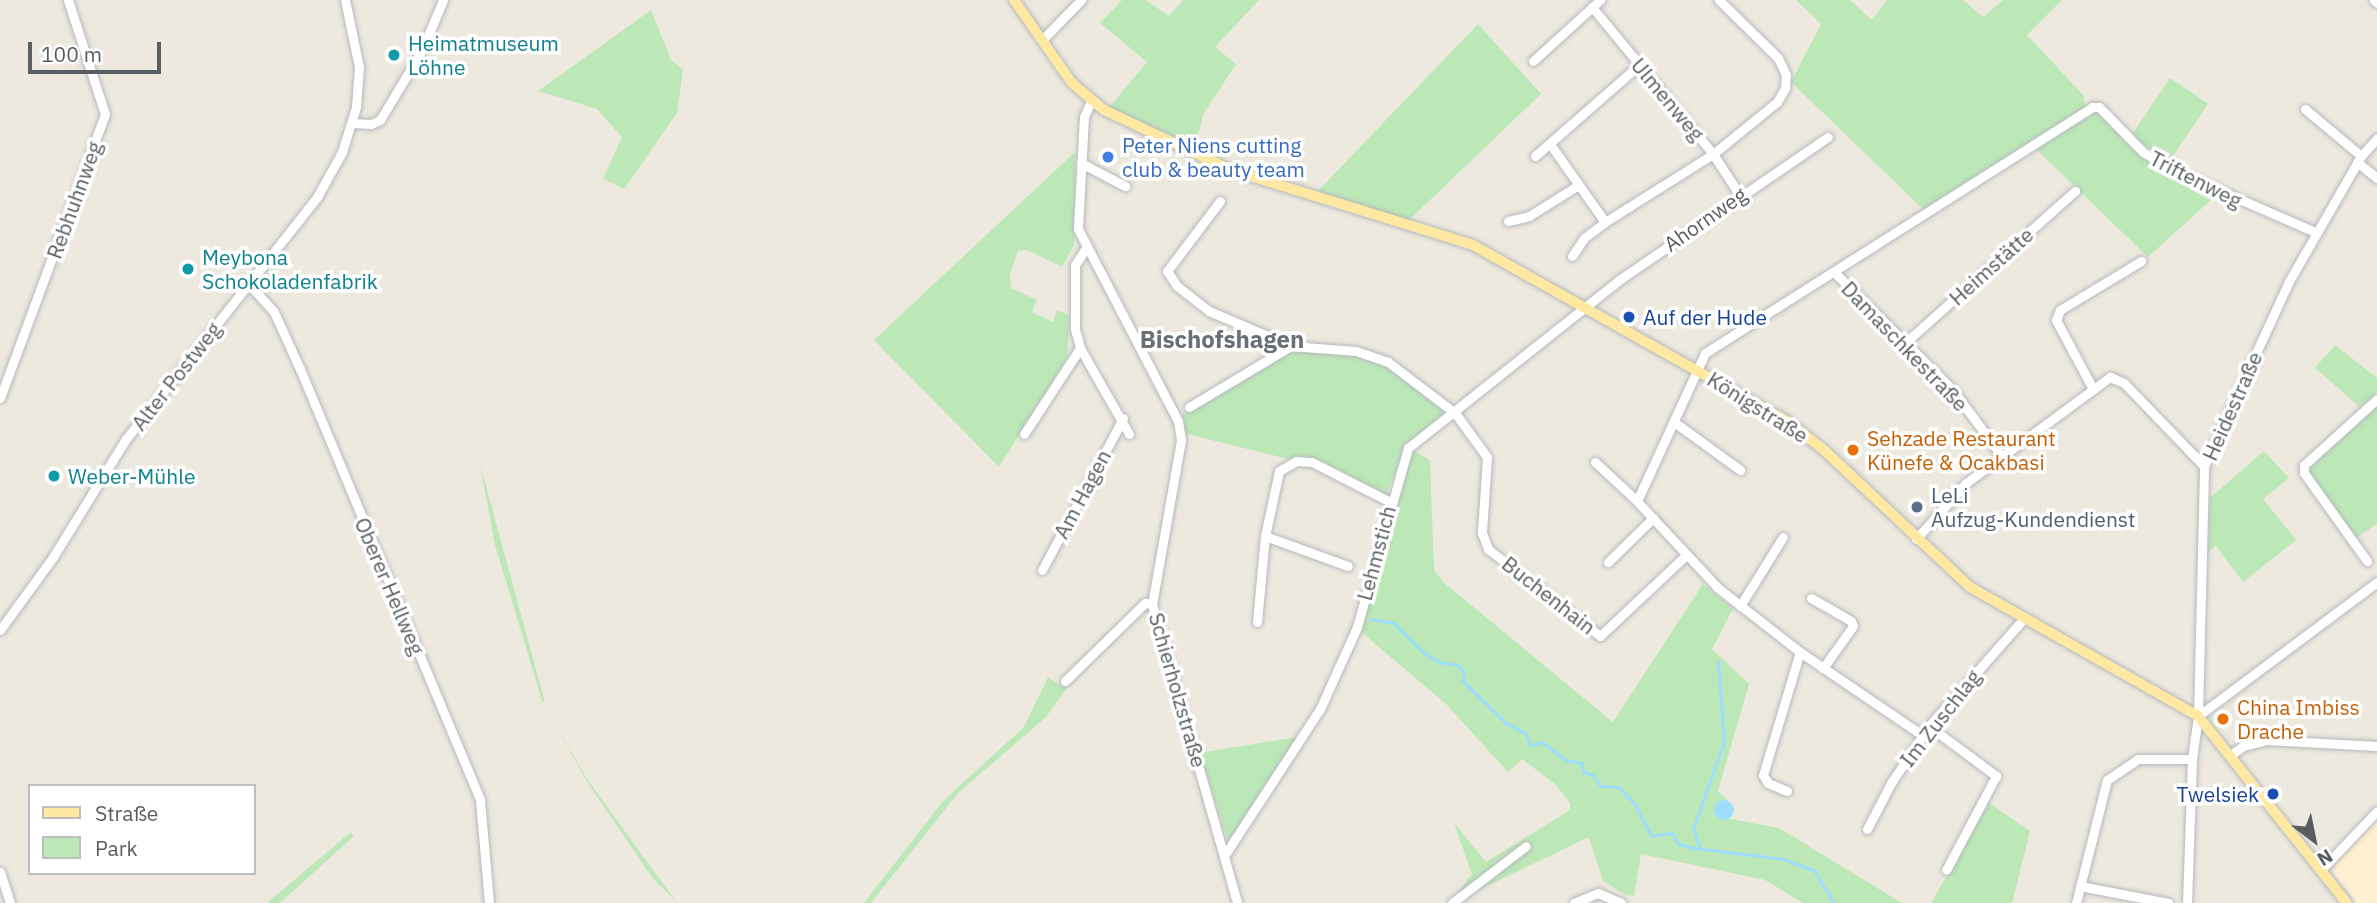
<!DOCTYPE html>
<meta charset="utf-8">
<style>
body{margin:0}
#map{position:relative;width:2377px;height:903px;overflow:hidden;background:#ede9de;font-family:"IBM Plex Sans",sans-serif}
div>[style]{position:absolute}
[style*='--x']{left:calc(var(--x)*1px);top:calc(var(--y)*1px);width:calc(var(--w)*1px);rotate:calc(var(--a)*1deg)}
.commercial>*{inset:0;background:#fff0d2}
.green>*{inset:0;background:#bce8b7;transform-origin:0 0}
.water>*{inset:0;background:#9dddff}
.round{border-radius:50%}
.stream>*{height:2.5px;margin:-1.25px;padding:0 1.25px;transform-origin:1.25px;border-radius:1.25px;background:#9dddff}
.roads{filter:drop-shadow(0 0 2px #b5b9be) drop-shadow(0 0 2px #b5b9be)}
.minor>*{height:9px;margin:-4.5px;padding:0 4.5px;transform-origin:4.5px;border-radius:4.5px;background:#fff}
.major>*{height:10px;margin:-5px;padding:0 5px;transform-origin:5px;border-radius:5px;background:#ffe8a2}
.dots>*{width:19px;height:19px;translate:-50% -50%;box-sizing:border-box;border:4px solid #fff;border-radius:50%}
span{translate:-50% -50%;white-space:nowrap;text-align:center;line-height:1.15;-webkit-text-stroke:7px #fff;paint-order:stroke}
.culture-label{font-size:21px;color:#0d838f}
.left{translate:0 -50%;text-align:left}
.street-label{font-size:21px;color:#585d62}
.shop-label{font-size:21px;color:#366cbe}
.transit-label{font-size:21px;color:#164399}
.right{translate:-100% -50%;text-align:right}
.food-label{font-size:21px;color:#c56008}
.service-label{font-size:21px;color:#4e5e75}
.quarter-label{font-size:24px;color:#696f74;font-weight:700}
.legend{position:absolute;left:28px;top:784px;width:228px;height:91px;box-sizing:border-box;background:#fff;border:2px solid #bcbec0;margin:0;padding:9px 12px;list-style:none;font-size:21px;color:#585d62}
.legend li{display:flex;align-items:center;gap:14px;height:35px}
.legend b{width:35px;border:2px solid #bcbec0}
.north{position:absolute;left:2279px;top:805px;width:70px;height:70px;-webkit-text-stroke:5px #fff;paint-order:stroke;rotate:148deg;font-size:19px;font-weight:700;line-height:28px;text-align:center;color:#585d62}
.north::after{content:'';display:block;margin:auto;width:24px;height:32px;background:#585d62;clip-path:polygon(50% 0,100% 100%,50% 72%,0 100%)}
.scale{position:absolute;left:28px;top:42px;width:133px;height:32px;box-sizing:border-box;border:4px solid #585d62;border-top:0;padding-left:9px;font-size:21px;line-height:24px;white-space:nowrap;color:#585d62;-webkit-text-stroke:5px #fff;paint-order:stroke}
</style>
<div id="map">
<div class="commercial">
<i style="clip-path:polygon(2377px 818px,2377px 903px,2357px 903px,2334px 873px,2339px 857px)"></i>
</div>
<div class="green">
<i style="clip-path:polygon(1122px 0,1146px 0,1169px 16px,1183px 0,1259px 0,1215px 47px,1236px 64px,1204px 113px,1193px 152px,1108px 109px,1147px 62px,1100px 23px)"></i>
<i style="clip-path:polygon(1796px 0,1850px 0,1872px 20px,1887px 0,1963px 0,1983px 17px,2003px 0,2062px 0,2027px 35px,2084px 96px,2085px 108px,1925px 211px,1791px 82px,1821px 24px)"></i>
<i style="clip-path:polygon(651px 10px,671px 60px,683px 69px,677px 113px,624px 189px,603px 179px,622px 137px,597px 109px,538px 91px)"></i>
<i style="clip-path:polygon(1478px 24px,1541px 94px,1409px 220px,1316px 193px)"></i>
<i style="left:2170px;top:78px;width:46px;height:70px;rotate:34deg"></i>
<i style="clip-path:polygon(2090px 112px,2099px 113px,2131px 147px,2207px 191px,2212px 199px,2148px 257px,2035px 148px)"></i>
<i style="clip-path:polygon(1075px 152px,1074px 245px,1062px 267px,1027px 250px,1018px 251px,1010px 274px,1011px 288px,1037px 300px,1032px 312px,1053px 322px,1057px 310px,1070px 316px,1067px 358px,999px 467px,874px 340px)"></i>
<i style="clip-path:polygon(2335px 345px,2377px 378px,2377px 392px,2360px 407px,2315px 368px)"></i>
<i style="clip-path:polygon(1291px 348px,1356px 353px,1382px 361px,1448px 411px,1405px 447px,1385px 497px,1312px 460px,1288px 459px,1183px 433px,1180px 416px)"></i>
<i style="clip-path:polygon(2377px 404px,2377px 524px,2356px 538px,2307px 471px)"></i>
<i style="clip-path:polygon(1414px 451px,1430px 460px,1434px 570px,1443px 582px,1613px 722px,1703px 584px,1733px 609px,1712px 649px,1749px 684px,1718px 791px,1727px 799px,1714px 816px,1779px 828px,1902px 903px,1803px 903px,1765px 880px,1641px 854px,1634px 896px,1626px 895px,1603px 881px,1589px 837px,1464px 897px,1459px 891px,1472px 874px,1454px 823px,1486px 862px,1570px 810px,1570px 803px,1555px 784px,1522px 759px,1508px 772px,1447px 705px,1360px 631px,1393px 502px)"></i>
<i style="clip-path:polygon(2264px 451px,2289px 478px,2263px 499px,2296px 540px,2243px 582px,2216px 546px,2208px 552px,2210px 498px)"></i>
<i style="clip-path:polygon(480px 464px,544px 699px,543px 704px,495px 545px)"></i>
<i style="clip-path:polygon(1077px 674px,1046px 717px,958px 793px,871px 903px,864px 903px,943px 801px,1024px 727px,1048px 677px,1062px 687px)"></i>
<i style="clip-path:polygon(550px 714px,587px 779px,677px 903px,651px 876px,586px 780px)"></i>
<i style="clip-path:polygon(1303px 736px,1232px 841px,1228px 840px,1200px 753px)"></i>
<i style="clip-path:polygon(1989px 803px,2030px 831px,2012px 903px,1931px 903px)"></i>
<i style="clip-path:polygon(351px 832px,354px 836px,280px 903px,267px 903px)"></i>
</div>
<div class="water">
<i class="round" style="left:1714px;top:800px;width:20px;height:20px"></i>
</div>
<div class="stream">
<i style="--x:1372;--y:619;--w:22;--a:10"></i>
<i style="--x:1394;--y:623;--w:41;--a:45"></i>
<i style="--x:1423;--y:652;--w:19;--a:32"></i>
<i style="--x:1439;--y:662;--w:19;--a:9"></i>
<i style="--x:1458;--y:665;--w:9;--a:49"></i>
<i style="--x:1464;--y:672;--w:9;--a:96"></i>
<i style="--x:1463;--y:681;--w:60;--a:44.3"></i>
<i style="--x:1506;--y:723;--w:22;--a:27"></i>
<i style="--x:1526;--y:733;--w:13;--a:67"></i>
<i style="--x:1531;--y:745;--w:11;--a:-15"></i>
<i style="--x:1542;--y:742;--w:30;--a:37"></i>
<i style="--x:1566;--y:760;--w:16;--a:11"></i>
<i style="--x:1582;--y:763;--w:9;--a:77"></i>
<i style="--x:1584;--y:772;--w:10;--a:17"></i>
<i style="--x:1594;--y:775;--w:13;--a:61"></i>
<i style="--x:1600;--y:786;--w:19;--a:3"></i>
<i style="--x:1619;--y:787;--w:23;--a:47"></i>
<i style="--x:1635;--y:804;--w:36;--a:62"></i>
<i style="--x:1652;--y:836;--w:20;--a:-9"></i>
<i style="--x:1672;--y:833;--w:13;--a:58"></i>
<i style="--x:1679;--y:844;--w:16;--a:15"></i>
<i style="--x:1694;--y:848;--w:90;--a:7"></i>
<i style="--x:1783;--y:859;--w:33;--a:20"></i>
<i style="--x:1814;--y:870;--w:39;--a:58"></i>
<i style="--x:1700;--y:848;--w:20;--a:-110"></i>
<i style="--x:1693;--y:829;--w:92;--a:-70.4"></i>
<i style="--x:1724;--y:742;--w:80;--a:-94.3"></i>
</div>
<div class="roads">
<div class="minor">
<i style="--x:2374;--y:0;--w:4;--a:45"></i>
<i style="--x:1592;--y:7;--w:190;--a:50.5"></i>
<i style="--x:1713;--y:154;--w:48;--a:57"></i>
<i style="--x:1042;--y:40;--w:56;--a:-45.7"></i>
<i style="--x:1533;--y:61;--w:91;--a:-42.3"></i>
<i style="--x:1091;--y:101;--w:17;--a:114"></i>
<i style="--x:1084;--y:117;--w:112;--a:93.1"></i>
<i style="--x:1078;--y:229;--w:216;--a:62.5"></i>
<i style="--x:1178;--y:421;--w:19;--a:81"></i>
<i style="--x:1181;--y:440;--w:167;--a:100"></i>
<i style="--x:1152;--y:604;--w:311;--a:74.1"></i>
<i style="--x:2305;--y:109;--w:73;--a:40"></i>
<i style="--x:352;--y:123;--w:19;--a:3"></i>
<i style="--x:371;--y:124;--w:10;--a:-24"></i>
<i style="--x:380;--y:120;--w:82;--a:-59"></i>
<i style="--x:422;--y:50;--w:54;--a:-67.2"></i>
<i style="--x:1550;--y:144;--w:95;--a:54.8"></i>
<i style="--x:1535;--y:156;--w:138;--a:-41.2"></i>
<i style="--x:2357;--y:162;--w:26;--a:39"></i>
<i style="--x:1081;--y:163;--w:50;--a:27.6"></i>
<i style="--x:1220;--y:201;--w:88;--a:127.1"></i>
<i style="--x:1167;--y:271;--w:18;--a:56"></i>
<i style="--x:1177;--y:286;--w:41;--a:38"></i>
<i style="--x:1209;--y:311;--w:89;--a:23.1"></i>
<i style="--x:1291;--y:346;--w:65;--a:4.4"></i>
<i style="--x:1356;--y:351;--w:34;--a:19"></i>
<i style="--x:1388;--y:362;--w:84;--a:37.3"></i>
<i style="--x:1455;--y:413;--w:54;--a:54"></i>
<i style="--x:1487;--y:457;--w:76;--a:93.8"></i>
<i style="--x:1482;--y:533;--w:17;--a:69"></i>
<i style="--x:1488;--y:549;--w:142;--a:37.8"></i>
<i style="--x:1600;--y:636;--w:115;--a:-43.2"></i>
<i style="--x:1508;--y:221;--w:22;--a:-13"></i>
<i style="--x:1529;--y:216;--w:57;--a:-32"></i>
<i style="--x:1086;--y:248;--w:20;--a:123"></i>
<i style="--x:1075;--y:265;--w:64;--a:90"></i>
<i style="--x:1075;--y:329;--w:20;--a:75"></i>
<i style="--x:1080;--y:348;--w:99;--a:60.3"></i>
<i style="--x:1572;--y:256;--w:22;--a:-56"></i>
<i style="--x:1584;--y:238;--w:26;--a:-37"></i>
<i style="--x:1605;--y:222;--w:128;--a:-32.2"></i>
<i style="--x:1713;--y:154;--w:82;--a:-39.1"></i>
<i style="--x:1777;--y:102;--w:16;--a:-60"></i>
<i style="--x:1785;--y:88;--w:13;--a:-86"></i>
<i style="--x:1786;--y:75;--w:19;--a:-115"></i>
<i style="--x:1778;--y:58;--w:83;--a:-135.5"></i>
<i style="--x:1835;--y:273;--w:165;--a:44.8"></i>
<i style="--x:1952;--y:389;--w:82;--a:53.4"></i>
<i style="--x:248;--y:283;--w:39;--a:48"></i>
<i style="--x:274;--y:312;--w:63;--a:65.5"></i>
<i style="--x:300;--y:369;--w:467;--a:67.3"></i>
<i style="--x:480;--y:800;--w:103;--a:85"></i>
<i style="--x:1906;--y:342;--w:227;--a:-41.8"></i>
<i style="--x:2093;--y:389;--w:78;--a:-118.2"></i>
<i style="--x:2056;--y:320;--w:11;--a:-68"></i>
<i style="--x:2060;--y:310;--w:95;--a:-31.2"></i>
<i style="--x:0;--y:398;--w:303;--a:-69.7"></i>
<i style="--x:105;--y:114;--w:120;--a:-108"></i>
<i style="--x:1189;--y:407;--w:119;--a:-30.9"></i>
<i style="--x:1674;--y:422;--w:82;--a:36"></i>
<i style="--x:1024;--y:434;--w:103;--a:-56.9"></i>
<i style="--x:1595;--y:462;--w:57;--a:42.9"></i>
<i style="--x:1265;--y:536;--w:88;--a:19.9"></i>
<i style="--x:1916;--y:539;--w:75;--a:-48.2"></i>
<i style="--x:1966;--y:483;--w:179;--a:-36.4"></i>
<i style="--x:2110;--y:377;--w:15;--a:23"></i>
<i style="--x:2124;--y:383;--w:115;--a:46.1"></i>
<i style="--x:2367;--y:561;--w:108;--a:-125.6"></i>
<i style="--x:2304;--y:473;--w:8;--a:-90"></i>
<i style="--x:2304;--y:465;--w:98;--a:-42.1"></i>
<i style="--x:1608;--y:562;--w:63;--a:-44.4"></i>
<i style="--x:1042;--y:570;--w:172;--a:-61.9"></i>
<i style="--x:1811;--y:598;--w:46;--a:29.9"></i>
<i style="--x:1851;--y:621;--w:5;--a:68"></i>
<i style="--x:1853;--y:626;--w:52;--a:125.5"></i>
<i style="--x:1740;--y:606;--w:81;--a:-58.1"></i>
<i style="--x:1257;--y:622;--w:86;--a:-84.7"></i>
<i style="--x:1265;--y:536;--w:66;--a:-77.8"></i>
<i style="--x:1279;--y:471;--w:20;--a:-30"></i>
<i style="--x:1296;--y:461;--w:16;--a:4"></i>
<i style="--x:1312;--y:462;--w:88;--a:27.1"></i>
<i style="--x:0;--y:630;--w:90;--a:-54"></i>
<i style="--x:53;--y:557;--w:139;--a:-58.3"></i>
<i style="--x:126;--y:439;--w:308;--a:-51.7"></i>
<i style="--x:317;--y:197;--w:51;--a:-60.9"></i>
<i style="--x:342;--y:152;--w:47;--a:-72.7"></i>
<i style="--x:356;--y:107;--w:40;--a:-85.7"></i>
<i style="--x:359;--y:67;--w:68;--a:-101.8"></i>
<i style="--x:1065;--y:681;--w:112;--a:-44.3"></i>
<i style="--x:1145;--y:603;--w:7;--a:8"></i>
<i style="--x:2198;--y:716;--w:224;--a:-36.8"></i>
<i style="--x:1929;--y:726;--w:84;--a:36.7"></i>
<i style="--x:1996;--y:776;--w:106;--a:118"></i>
<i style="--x:1922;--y:735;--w:148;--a:-145.8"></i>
<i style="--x:1800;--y:652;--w:104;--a:-142"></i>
<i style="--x:1718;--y:588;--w:119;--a:-133"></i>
<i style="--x:1637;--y:501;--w:163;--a:-65.3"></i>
<i style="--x:1705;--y:353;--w:459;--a:-32.4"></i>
<i style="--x:2092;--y:107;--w:7;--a:0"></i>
<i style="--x:2099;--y:107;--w:63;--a:45.6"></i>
<i style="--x:2143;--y:152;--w:37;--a:31"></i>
<i style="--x:2175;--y:171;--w:153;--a:23.5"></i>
<i style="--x:2232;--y:754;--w:14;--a:-36"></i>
<i style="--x:2243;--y:746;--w:25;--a:-14"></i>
<i style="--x:2267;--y:740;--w:110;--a:3.1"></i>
<i style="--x:1787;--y:791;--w:21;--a:-157"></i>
<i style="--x:1768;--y:783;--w:9;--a:-122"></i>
<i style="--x:1763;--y:775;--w:128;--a:-73.3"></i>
<i style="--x:1867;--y:829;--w:52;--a:-62.4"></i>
<i style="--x:1891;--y:783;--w:69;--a:-56.3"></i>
<i style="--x:1929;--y:726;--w:145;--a:-48.6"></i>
<i style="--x:1226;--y:853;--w:172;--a:-56.9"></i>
<i style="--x:1320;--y:709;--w:90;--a:-65.7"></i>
<i style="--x:1357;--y:627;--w:186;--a:-74.1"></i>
<i style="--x:1408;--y:448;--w:270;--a:-38.5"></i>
<i style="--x:1619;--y:280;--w:253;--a:-34.4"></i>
<i style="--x:2321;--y:870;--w:81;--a:-46.5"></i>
<i style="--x:0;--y:872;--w:33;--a:72"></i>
<i style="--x:2080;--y:886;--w:90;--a:10.9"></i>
<i style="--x:1452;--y:903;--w:93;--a:-37.6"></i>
<i style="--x:1574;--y:903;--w:26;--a:-23"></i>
<i style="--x:1598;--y:893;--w:25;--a:23"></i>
<i style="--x:2076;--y:903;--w:127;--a:-75.9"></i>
<i style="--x:2107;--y:780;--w:37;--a:-34"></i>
<i style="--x:2138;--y:759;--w:54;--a:0"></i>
<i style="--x:2187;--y:903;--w:144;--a:-88"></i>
<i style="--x:2192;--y:759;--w:43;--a:-82.1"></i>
<i style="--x:2198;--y:716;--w:250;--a:-88.6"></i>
<i style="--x:2204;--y:466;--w:201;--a:-65.3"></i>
<i style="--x:2288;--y:283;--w:146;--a:-60.1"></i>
<i style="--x:2361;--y:156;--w:24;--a:-48"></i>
</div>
<div class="major">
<i style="--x:1014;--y:0;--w:101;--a:55.1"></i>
<i style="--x:1072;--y:83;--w:42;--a:40.2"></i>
<i style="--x:1104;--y:110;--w:140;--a:25.3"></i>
<i style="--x:1231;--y:170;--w:253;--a:17.2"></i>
<i style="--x:1473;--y:245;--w:360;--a:29.3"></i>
<i style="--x:1787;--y:421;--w:47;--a:38.1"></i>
<i style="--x:1824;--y:450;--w:200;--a:43.2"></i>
<i style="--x:1970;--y:587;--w:262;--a:29.5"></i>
<i style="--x:2198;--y:716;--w:239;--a:51.5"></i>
</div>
</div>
<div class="dots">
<i style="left:394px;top:55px;background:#0f9aa8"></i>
<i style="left:1108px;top:157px;background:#3f7fe0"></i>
<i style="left:188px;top:269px;background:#0f9aa8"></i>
<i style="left:1629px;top:317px;background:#1a4fb4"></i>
<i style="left:1853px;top:450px;background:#e8710a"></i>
<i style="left:54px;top:476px;background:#0f9aa8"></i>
<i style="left:1917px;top:507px;background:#5c6f8a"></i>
<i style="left:2223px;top:719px;background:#e8710a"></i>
<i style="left:2273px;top:794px;background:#1a4fb4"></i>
</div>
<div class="culture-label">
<span class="left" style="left:408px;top:55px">Heimatmuseum<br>Löhne</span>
<span class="left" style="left:202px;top:269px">Meybona<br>Schokoladenfabrik</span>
<span class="left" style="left:68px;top:476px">Weber-Mühle</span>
</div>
<div class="street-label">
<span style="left:1668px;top:99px;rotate:50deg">Ulmenweg</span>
<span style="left:2196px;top:179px;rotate:27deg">Triftenweg</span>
<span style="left:74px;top:200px;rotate:-70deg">Rebhuhnweg</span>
<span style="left:1705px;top:219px;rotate:-35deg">Ahornweg</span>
<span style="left:1991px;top:266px;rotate:-42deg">Heimstätte</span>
<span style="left:1905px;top:346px;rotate:46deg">Damaschkestraße</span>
<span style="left:176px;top:376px;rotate:-52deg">Alter Postweg</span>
<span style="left:2232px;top:406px;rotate:-66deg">Heidestraße</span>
<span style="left:1758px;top:407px;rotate:32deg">Königstraße</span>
<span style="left:1082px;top:494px;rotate:-62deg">Am Hagen</span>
<span style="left:1376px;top:553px;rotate:-75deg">Lehmstich</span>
<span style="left:390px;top:586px;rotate:67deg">Oberer Hellweg</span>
<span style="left:1549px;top:595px;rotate:38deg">Buchenhain</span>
<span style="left:1178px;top:690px;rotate:74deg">Schierholzstraße</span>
<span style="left:1940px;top:718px;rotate:-52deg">Im Zuschlag</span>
</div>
<div class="shop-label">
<span class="left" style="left:1122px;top:157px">Peter Niens cutting<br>club &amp; beauty team</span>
</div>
<div class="transit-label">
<span class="left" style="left:1643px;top:317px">Auf der Hude</span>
<span class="right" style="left:2259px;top:794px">Twelsiek</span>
</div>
<div class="food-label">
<span class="left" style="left:1867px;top:450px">Sehzade Restaurant<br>Künefe &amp; Ocakbasi</span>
<span class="left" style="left:2237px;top:719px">China Imbiss<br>Drache</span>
</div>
<div class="service-label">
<span class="left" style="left:1931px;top:507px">LeLi<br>Aufzug-Kundendienst</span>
</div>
<div class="quarter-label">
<span style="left:1222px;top:340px">Bischofshagen</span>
</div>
<ul class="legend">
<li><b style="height:9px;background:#ffe8a2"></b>Straße</li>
<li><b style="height:19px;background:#bce8b7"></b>Park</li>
</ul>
<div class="north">N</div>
<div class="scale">100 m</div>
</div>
